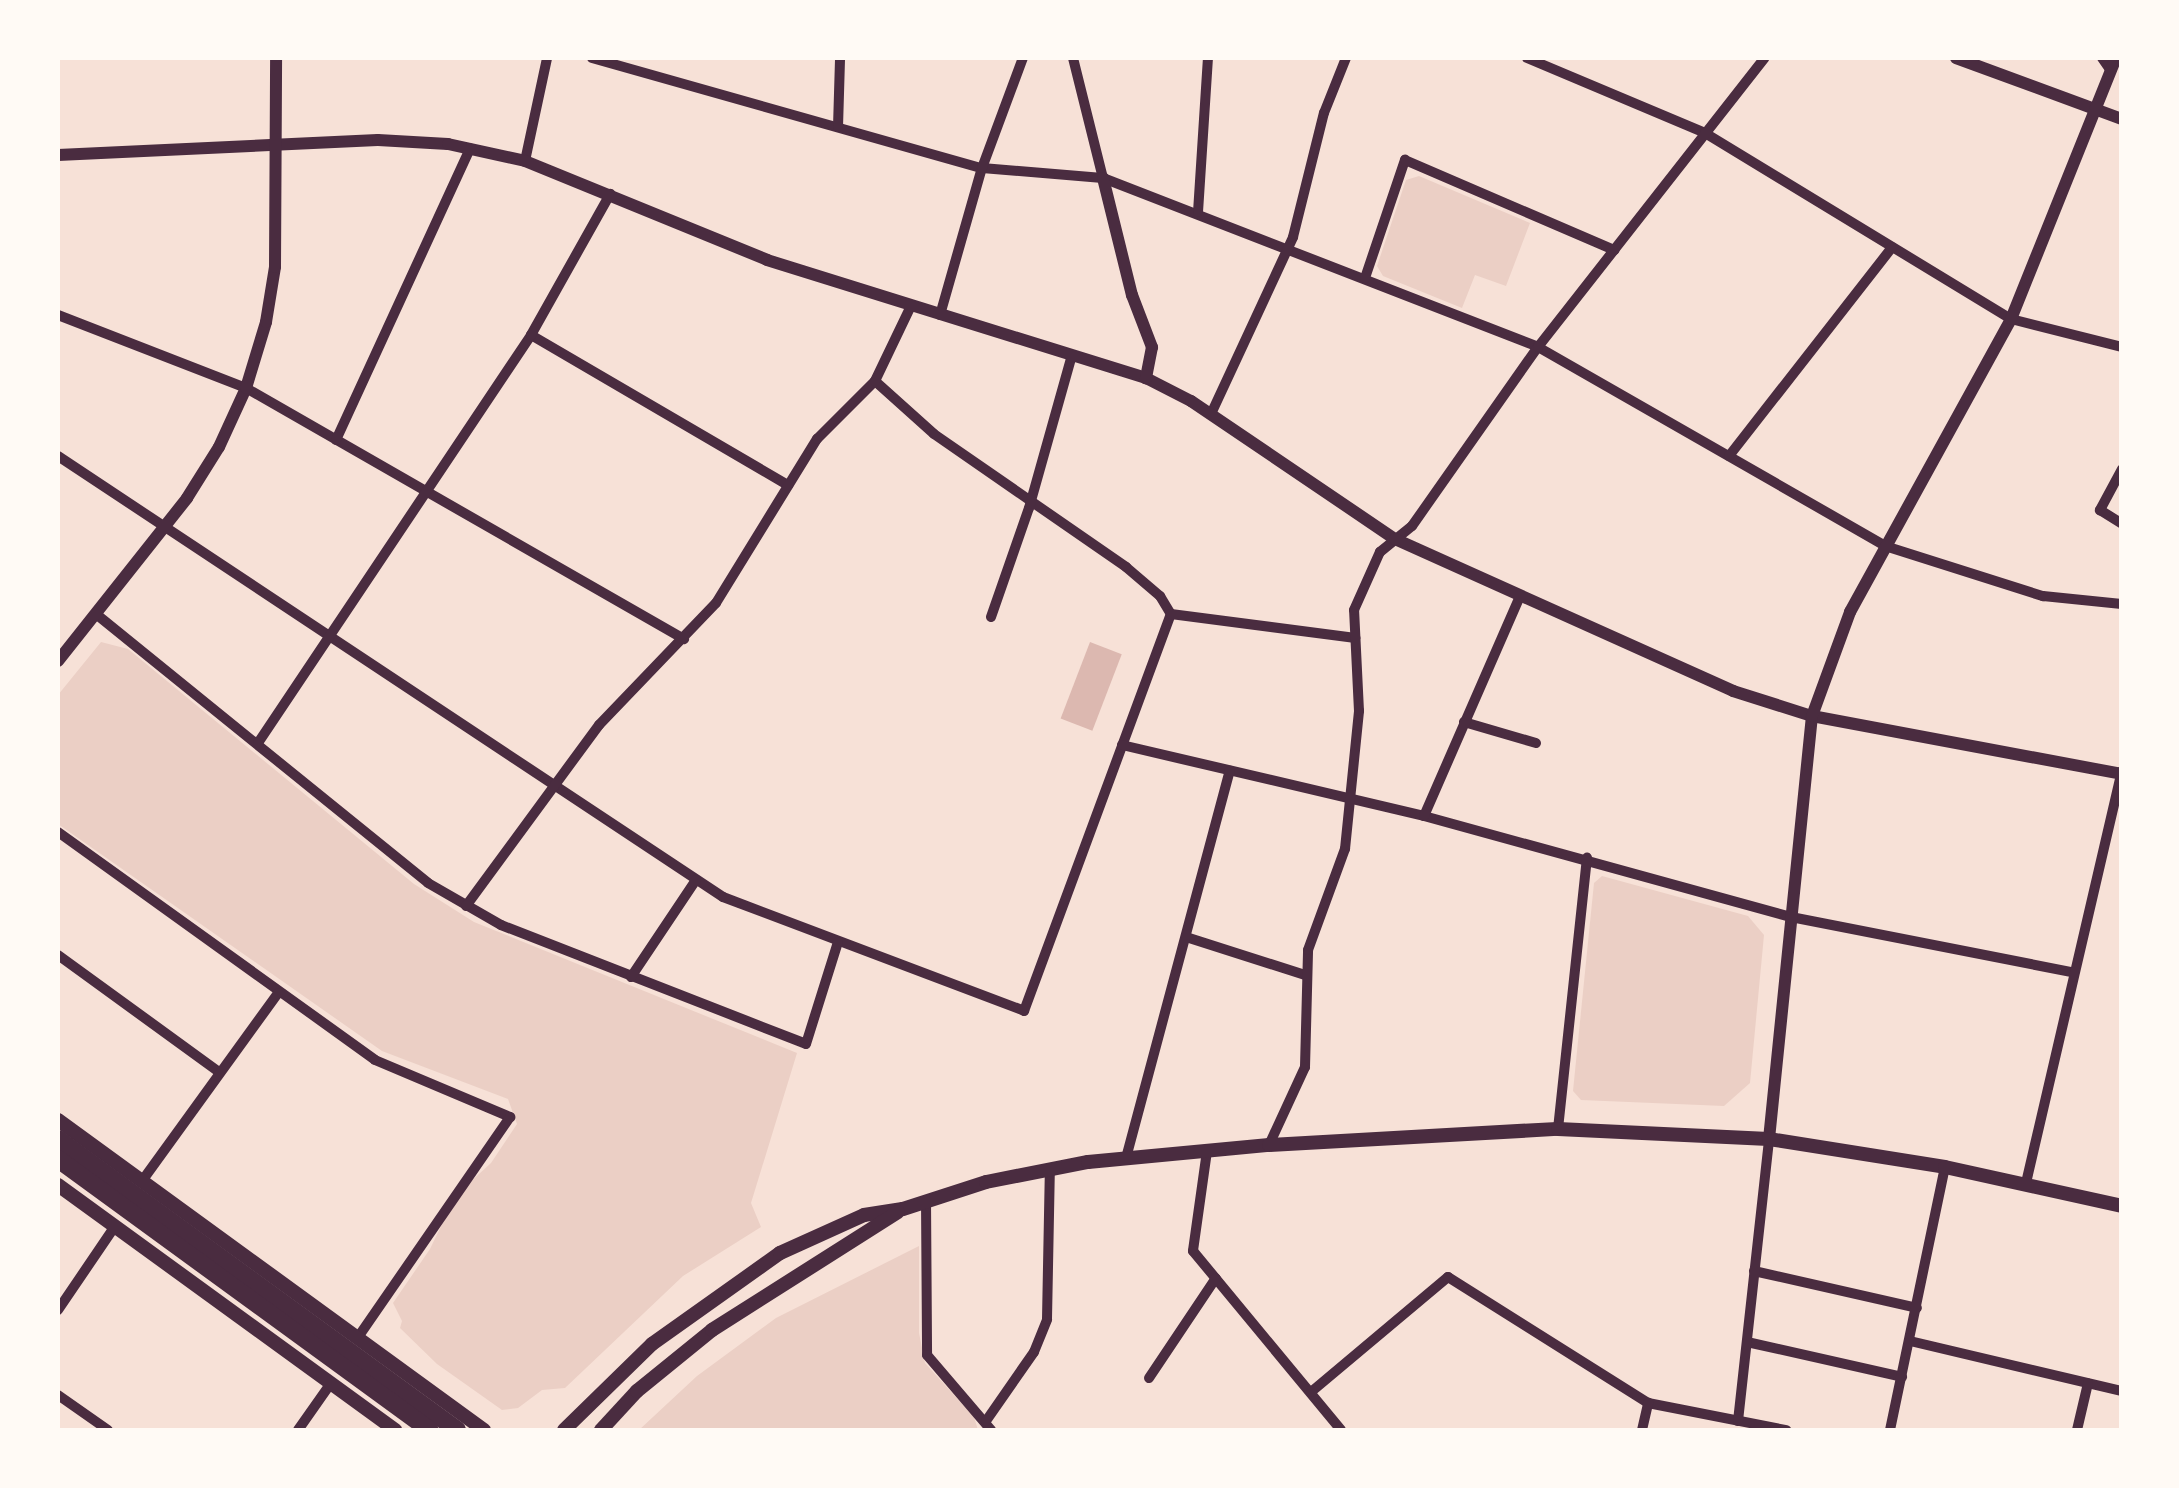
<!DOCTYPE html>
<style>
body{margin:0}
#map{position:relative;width:2179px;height:1488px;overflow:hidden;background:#f7e1d7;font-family:Figtree,sans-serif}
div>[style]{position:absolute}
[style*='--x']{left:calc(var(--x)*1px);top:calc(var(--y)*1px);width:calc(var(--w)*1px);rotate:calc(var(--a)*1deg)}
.green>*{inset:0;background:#ebcfc5}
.water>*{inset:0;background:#dcb8b0;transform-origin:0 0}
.minor>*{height:10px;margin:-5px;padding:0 5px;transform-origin:5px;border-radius:5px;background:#4a2c40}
.tertiary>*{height:12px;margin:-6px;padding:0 6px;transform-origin:6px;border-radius:6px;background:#4a2c40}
.secondary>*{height:14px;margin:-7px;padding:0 7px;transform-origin:7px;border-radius:7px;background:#4a2c40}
.motorway>*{height:18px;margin:-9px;padding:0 9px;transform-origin:9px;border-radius:9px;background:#4a2c40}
span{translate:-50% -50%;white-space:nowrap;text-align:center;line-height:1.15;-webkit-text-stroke:8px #fffaf5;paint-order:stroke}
.frame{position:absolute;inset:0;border:60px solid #fffaf5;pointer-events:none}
</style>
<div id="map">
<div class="green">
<i style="clip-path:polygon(1419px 176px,1530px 223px,1506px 286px,1475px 275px,1462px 308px,1383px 276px,1377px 266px,1406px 180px)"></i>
<i style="clip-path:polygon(101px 642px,128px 649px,414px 884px,474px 922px,797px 1053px,751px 1203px,761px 1227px,683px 1276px,565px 1388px,542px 1390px,518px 1408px,502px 1410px,437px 1364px,400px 1328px,402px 1321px,393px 1303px,430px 1249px,456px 1195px,491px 1163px,517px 1124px,508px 1099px,382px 1051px,58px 824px,58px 695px)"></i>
<i style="clip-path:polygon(1602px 876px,1748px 916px,1764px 935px,1750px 1083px,1724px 1106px,1581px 1100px,1573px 1091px,1594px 883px)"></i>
<i style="clip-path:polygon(919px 1246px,919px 1333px,925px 1363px,974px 1417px,978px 1430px,639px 1430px,697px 1376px,776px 1318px)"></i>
</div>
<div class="water">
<i style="left:1090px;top:642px;width:34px;height:82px;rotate:21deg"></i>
</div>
<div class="minor">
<i style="--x:592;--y:58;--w:405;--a:15.8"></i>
<i style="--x:982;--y:168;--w:121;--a:4.7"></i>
<i style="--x:1103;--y:178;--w:467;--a:21.2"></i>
<i style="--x:1538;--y:347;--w:400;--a:29.8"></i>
<i style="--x:1885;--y:546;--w:166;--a:17.6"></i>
<i style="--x:2043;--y:596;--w:79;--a:5.8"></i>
<i style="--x:1073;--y:58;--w:124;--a:76"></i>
<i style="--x:1527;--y:58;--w:193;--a:22.8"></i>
<i style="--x:1705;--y:133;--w:358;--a:31.3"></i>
<i style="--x:2011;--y:319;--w:114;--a:14.2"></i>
<i style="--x:2102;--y:58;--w:16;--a:55"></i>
<i style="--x:838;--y:127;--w:69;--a:-88.3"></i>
<i style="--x:525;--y:161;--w:105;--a:-77.9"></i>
<i style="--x:1198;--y:212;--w:154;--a:-86.3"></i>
<i style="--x:1365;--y:278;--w:125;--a:-71.3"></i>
<i style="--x:1405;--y:160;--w:228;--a:23.3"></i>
<i style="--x:58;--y:315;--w:202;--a:21.2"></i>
<i style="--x:246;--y:388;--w:505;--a:29.82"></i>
<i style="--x:940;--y:315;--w:153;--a:-74.1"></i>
<i style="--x:982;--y:168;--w:117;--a:-69.6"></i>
<i style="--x:531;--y:335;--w:298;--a:30.3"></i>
<i style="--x:875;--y:381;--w:79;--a:41.9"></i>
<i style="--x:934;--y:434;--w:234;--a:34.7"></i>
<i style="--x:1126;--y:567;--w:45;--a:40.5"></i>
<i style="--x:1160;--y:596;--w:21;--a:59"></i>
<i style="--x:1211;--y:414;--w:195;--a:-65.1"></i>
<i style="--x:1293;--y:237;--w:128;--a:-76"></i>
<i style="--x:1324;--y:113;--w:59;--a:-68.2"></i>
<i style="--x:336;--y:440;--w:321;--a:-65.3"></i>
<i style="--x:58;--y:456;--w:798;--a:33.55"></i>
<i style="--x:723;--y:897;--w:322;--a:20.7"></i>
<i style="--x:1024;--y:1011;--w:423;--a:-69.7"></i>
<i style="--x:1171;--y:614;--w:186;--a:7.4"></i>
<i style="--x:1729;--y:456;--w:265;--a:-52"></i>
<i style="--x:2122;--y:469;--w:47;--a:118.2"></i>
<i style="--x:2100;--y:510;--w:26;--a:32"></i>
<i style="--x:96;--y:614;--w:427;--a:39"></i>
<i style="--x:428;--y:883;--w:84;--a:29.9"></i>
<i style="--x:501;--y:925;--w:327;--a:21.3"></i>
<i style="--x:806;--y:1044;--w:107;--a:-72.6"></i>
<i style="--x:991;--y:617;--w:115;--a:-70.8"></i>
<i style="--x:1029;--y:508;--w:159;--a:-74.3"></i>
<i style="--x:1464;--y:722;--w:75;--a:16.3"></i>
<i style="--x:258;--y:743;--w:491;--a:-56.2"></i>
<i style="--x:531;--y:335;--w:162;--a:-60.7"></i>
<i style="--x:1122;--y:745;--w:310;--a:13.2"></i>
<i style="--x:1424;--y:816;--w:381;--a:15.4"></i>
<i style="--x:1791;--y:917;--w:286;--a:11.1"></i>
<i style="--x:1424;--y:816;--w:240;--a:-66.4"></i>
<i style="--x:58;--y:832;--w:390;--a:35.7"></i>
<i style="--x:375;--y:1060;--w:147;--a:22.9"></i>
<i style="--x:510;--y:1117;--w:266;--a:124.6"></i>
<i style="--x:466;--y:906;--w:225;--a:-53.7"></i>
<i style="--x:599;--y:725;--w:169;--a:-46.2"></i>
<i style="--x:716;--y:603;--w:193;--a:-58.4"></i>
<i style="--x:817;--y:439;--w:82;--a:-45"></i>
<i style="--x:875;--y:381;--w:83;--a:-64.4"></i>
<i style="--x:1186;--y:937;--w:125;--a:17.7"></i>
<i style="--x:58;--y:955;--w:199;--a:36"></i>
<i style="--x:631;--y:977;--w:117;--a:-56.2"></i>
<i style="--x:1558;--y:1129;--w:273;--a:-83.9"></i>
<i style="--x:1269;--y:1145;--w:86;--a:-65.2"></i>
<i style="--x:1305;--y:1067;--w:117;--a:-88.5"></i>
<i style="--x:1308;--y:950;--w:108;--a:-69.9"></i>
<i style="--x:1345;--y:849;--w:139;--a:-84.2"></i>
<i style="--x:1359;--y:711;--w:101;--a:-92.8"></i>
<i style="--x:1354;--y:610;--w:64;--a:-65.9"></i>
<i style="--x:1380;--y:552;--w:41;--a:-39.1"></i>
<i style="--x:1412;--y:526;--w:219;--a:-54.9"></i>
<i style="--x:1538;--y:347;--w:367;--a:-51.9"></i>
<i style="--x:1207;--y:1151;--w:101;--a:98"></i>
<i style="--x:1193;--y:1251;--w:232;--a:50.4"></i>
<i style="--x:1126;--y:1158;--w:401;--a:-75"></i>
<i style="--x:142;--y:1181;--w:232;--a:-54.1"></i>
<i style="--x:2026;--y:1183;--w:423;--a:-76.9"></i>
<i style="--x:926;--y:1200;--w:155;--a:89.6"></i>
<i style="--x:927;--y:1355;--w:99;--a:49.5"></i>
<i style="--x:1754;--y:1271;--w:167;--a:12.8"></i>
<i style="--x:58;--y:1310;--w:102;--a:-55.8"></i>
<i style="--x:1910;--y:1341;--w:218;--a:13.3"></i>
<i style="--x:1747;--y:1342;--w:159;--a:12.7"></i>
<i style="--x:1149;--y:1378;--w:120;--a:-56.2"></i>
<i style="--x:1311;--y:1392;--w:179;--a:-40"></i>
<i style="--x:1448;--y:1277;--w:236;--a:32.2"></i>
<i style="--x:1648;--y:1403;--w:141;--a:11.1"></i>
<i style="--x:58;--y:1395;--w:61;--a:35"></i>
<i style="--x:986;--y:1421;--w:84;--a:-55.2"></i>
<i style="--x:1034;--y:1352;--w:35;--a:-68"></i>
<i style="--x:1047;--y:1319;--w:151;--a:-88.9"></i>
<i style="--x:1738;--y:1421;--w:284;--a:-83.7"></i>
<i style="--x:298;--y:1430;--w:57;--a:-54.9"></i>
<i style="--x:1642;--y:1430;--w:28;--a:-77"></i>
<i style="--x:1890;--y:1430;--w:269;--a:-78.2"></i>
<i style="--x:2077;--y:1430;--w:48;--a:-76.8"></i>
</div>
<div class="tertiary">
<i style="--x:1956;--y:58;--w:177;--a:20.2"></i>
<i style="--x:58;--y:155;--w:320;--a:-2.7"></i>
<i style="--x:378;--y:140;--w:70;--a:3.3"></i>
<i style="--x:448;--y:144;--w:79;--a:12.4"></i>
<i style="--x:525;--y:161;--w:261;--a:22.2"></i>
<i style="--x:767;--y:260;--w:397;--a:17.3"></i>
<i style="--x:1146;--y:378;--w:51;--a:27.1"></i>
<i style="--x:1191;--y:401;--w:246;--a:34.1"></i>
<i style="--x:1395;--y:539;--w:371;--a:24.2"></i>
<i style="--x:1733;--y:691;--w:83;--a:17.6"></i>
<i style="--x:1812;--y:716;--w:315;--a:10.6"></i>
<i style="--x:1103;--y:178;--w:121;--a:76.1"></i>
<i style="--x:1132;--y:295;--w:56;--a:69"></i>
<i style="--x:1152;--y:347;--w:32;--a:101"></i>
<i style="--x:58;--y:661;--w:208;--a:-51.6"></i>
<i style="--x:187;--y:498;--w:60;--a:-57.9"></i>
<i style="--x:219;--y:447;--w:65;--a:-65.4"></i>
<i style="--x:246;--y:388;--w:69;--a:-73.1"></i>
<i style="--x:266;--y:322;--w:56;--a:-80.7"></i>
<i style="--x:275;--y:267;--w:209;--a:-89.7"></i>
<i style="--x:1769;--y:1139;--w:425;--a:-84.2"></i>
<i style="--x:1812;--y:716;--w:111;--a:-69.9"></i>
<i style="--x:1850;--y:612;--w:334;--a:-61.2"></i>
<i style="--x:2011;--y:319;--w:281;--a:-68.1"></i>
</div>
<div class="secondary">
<i style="--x:58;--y:1120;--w:527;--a:36.04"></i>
<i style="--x:58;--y:1185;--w:417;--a:36"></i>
<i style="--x:564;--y:1430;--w:123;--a:-44.3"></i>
<i style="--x:652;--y:1344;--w:157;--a:-35.4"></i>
<i style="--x:780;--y:1253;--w:92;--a:-24.3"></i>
<i style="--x:864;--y:1215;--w:39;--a:-9"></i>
<i style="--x:903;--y:1209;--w:87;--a:-18"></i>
<i style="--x:986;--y:1182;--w:104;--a:-11.1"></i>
<i style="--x:1088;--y:1162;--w:182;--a:-5.4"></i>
<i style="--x:1269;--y:1145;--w:289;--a:-3.2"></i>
<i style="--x:1558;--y:1129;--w:211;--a:2.7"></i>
<i style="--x:1769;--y:1139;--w:178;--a:9"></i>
<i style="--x:1945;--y:1167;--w:181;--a:12.4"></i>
<i style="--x:601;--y:1430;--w:53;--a:-47.3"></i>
<i style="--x:637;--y:1391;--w:97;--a:-39.1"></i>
<i style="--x:712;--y:1330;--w:220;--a:-32.4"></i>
</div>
<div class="motorway">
<i style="--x:58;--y:1139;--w:494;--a:36.1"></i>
<i style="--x:58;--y:1159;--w:460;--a:36.1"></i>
</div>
<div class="frame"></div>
</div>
